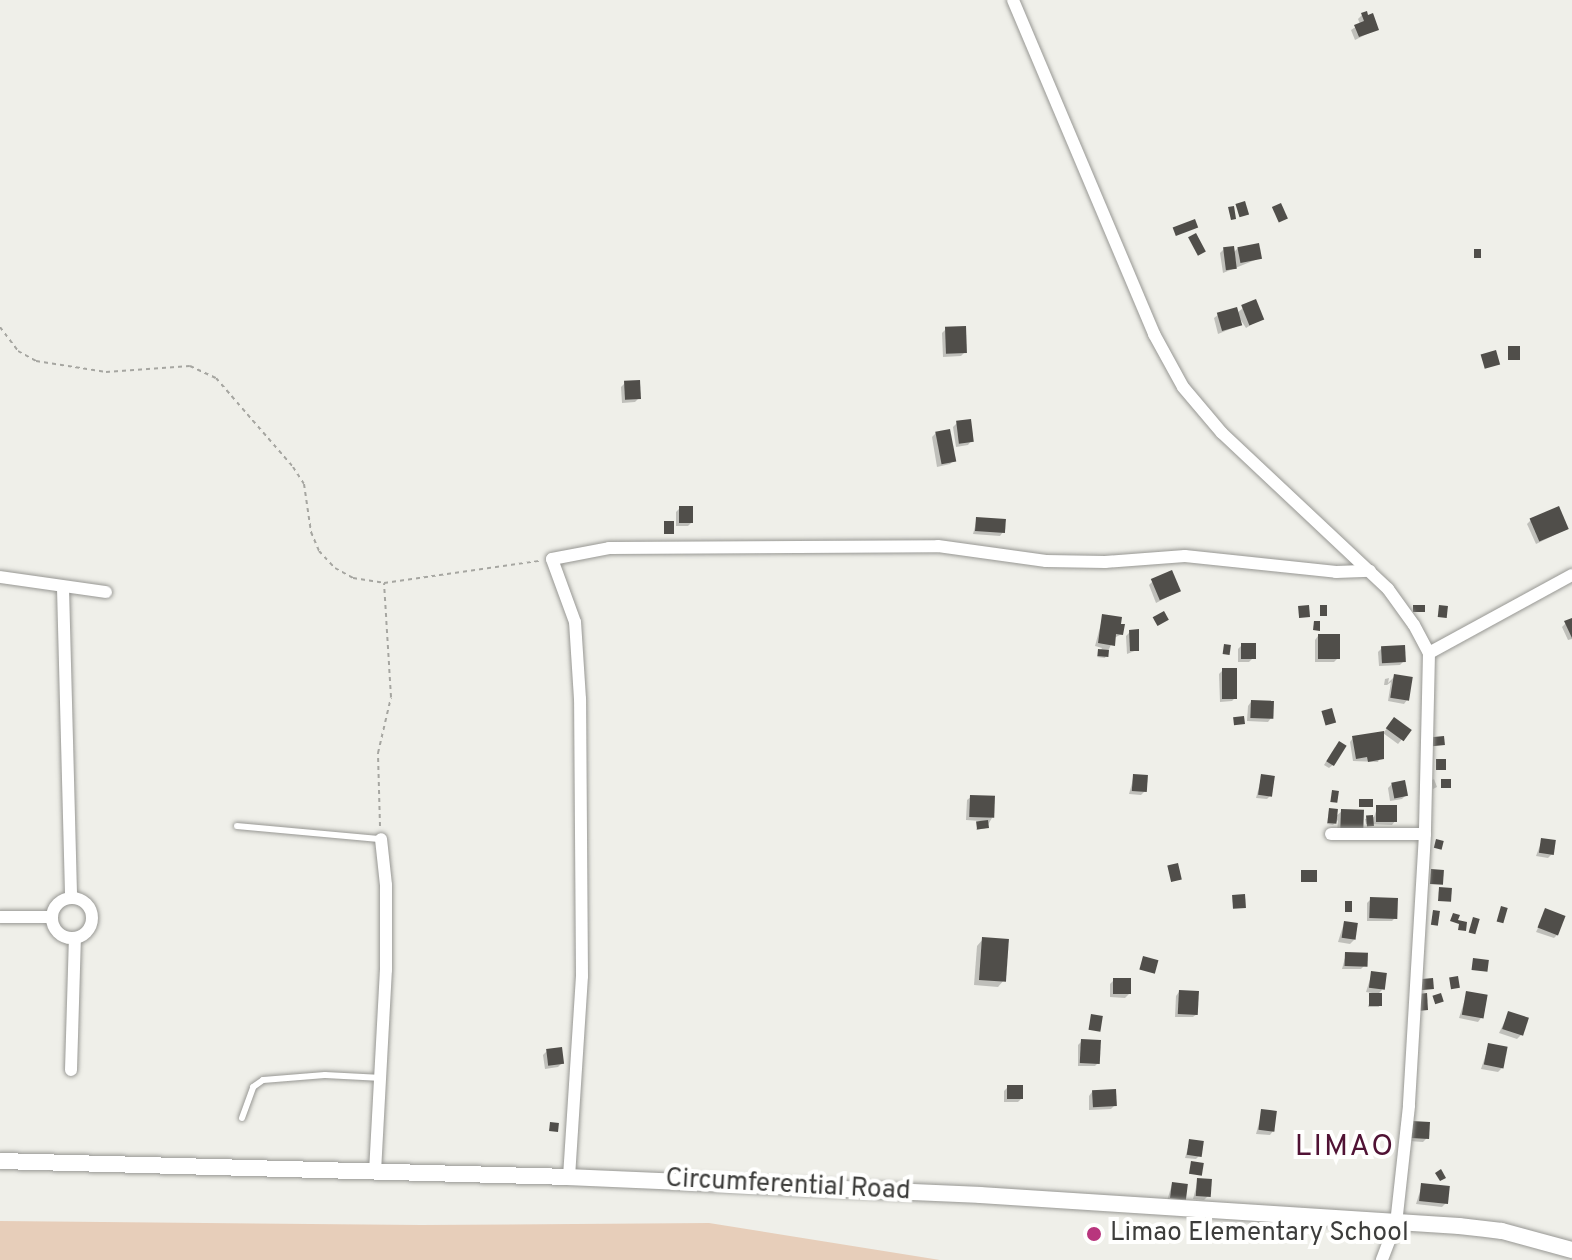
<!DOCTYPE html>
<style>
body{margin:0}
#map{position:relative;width:1572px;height:1260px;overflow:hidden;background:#efefe9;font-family:Overpass,sans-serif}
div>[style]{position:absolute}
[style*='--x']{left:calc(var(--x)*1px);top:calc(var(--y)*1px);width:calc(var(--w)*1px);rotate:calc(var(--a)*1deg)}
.green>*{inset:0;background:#e7ceba}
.shadow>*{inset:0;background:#0003}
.building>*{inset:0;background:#504e4a;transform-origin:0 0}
.path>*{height:2px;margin-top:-1px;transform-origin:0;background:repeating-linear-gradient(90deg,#a6a6a1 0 4px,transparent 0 8px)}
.roads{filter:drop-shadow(0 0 2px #979793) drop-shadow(0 0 2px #979793)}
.service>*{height:6px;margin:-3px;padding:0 3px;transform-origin:3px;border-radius:3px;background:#fff}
.minor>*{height:12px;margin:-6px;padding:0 6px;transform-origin:6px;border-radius:6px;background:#fff}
.minor>.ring{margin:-6px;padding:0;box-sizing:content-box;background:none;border:12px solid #fff;border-radius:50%}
.secondary>*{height:16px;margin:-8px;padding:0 8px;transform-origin:8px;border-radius:8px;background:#fff}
.dots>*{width:22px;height:22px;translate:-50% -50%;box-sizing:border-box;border:4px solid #fffffe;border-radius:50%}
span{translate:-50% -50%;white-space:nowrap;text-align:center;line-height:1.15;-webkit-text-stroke:8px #fffffe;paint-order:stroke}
.street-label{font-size:26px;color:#3d3d3b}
.poi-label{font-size:26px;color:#3d3d3b}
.left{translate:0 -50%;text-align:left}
.quarter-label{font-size:30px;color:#501234;letter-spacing:2px}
</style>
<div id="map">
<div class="green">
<i style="clip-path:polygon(0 1221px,421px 1225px,709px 1223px,940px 1260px,0 1260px)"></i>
</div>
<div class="shadow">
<i style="clip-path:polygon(1362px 15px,1372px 15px,1377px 29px,1355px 40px,1351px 30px,1360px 24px,1358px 19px)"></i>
<i style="clip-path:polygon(1238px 248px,1260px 258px,1223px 273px,1220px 253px,1224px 249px,1233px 253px)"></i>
<i style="clip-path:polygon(1243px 308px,1262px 318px,1246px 328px,1237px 314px,1240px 325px,1218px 334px,1214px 318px,1218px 315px,1237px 313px)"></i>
<i style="clip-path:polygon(946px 329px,965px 352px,961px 356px,943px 357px,942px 333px)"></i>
<i style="clip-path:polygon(625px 383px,639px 398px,635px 402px,622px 403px,621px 387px)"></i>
<i style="clip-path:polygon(957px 423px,971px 441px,968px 445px,956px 447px,953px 427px)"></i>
<i style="clip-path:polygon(936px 433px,954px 460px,950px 464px,937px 467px,932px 437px)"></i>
<i style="clip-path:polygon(680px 508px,692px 522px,688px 526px,676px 526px,676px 512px)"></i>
<i style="clip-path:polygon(977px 519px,1003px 532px,1000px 536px,973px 534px)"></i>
<i style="clip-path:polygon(1531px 520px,1567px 529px,1536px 544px,1527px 524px)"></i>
<i style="clip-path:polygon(1152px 582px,1179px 591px,1156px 603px,1149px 585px)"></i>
<i style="clip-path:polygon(1103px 616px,1122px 634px,1114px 638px,1105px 658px,1097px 657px,1102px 648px,1095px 646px)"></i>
<i style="clip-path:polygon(1566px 623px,1572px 623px,1572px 639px,1568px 640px,1562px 627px)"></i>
<i style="clip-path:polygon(1130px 632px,1137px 650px,1127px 654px,1126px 636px)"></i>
<i style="clip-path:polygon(1318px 636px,1338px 658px,1334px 662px,1315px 662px,1315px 640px)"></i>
<i style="clip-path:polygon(1242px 645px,1253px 658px,1249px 662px,1238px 662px,1238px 649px)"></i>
<i style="clip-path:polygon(1382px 648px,1404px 661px,1400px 665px,1379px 666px,1378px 652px)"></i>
<i style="clip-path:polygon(1223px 670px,1236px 697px,1232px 701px,1220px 702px,1219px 674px)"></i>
<i style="clip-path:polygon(1395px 676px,1407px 700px,1404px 704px,1388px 701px,1391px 682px,1387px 685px,1384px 685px,1385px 679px,1389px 678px,1388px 683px)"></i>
<i style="clip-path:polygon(1251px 702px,1271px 718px,1268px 722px,1247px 721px,1248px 706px)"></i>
<i style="clip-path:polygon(1391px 724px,1409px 731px,1398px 744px,1383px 733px)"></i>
<i style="clip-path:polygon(1382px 733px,1384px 746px,1378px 762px,1353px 761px,1350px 742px,1353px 738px)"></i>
<i style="clip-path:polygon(1335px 747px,1333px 765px,1329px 768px,1324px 765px)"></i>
<i style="clip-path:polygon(1134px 776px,1145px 791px,1141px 795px,1129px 794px)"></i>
<i style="clip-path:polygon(1262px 776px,1271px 795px,1267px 799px,1256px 798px)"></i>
<i style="clip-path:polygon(1434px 779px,1437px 787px,1433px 789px,1432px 780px)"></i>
<i style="clip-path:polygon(1392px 784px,1406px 795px,1402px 799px,1390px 801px,1388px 788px)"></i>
<i style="clip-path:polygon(971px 797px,992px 818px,986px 828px,976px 830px,980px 821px,966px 820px,967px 800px)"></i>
<i style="clip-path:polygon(1377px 808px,1395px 821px,1392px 825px,1366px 824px,1365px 819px,1374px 817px)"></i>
<i style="clip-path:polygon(1329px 810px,1335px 817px,1342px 811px,1362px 812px,1337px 832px,1338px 820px,1333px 825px,1327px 824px)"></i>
<i style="clip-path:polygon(1542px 840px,1552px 854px,1548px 858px,1536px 856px)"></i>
<i style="clip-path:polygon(1371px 899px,1396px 917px,1392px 921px,1367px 921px,1367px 903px)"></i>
<i style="clip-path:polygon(1546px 911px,1558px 934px,1554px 938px,1536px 932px)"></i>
<i style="clip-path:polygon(1344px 923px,1354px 940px,1350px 944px,1338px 942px)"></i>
<i style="clip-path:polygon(983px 939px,1004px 980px,998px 987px,974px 985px,977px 946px)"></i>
<i style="clip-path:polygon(1346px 954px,1365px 965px,1361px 969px,1342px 969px)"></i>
<i style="clip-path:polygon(1372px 973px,1382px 990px,1377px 995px,1379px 1007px,1368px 1007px,1372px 993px,1366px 992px)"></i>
<i style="clip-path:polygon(1114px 980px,1129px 994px,1125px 998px,1110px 997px,1110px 984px)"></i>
<i style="clip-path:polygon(1179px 992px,1197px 1014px,1193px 1017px,1175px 1017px,1176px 996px)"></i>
<i style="clip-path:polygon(1467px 993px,1481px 1018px,1478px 1022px,1459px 1018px)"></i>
<i style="clip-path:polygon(1509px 1013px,1521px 1035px,1517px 1039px,1499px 1033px)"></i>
<i style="clip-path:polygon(1082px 1041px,1099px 1062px,1095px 1066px,1078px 1066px,1078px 1045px)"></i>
<i style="clip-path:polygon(1489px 1045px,1502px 1068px,1498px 1072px,1481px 1069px)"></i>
<i style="clip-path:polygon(547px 1051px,562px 1063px,558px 1067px,545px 1069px,543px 1055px)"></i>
<i style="clip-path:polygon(1008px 1087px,1022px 1098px,1018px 1102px,1004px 1102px,1004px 1091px)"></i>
<i style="clip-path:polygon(1092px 1092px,1115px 1105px,1111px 1109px,1089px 1110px,1089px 1096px)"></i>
<i style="clip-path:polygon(1262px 1112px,1273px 1131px,1270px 1135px,1256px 1134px)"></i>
<i style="clip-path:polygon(1409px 1127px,1427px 1138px,1423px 1142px,1409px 1141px)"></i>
<i style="clip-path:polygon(1190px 1141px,1200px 1155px,1196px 1159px,1185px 1158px)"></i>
<i style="clip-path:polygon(1198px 1180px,1208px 1196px,1204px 1200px,1193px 1199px)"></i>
<i style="clip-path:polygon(1172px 1184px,1184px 1199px,1180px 1203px,1167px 1201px)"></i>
<i style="clip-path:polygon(1422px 1185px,1446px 1203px,1442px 1207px,1416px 1204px)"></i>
</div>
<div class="building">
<i style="clip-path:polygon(1367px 11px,1368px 15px,1373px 13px,1379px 30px,1359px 37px,1354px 25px,1364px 21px,1361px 13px)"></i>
<i style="left:1245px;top:201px;width:14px;height:10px;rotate:73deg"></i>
<i style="left:1281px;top:203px;width:17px;height:10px;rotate:66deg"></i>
<i style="clip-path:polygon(1234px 206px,1236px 219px,1231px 220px,1228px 207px)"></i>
<i style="left:1195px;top:219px;width:9px;height:24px;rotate:69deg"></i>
<i style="left:1196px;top:233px;width:21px;height:9px;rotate:62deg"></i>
<i style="left:1259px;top:243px;width:16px;height:22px;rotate:79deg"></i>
<i style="left:1234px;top:246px;width:23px;height:11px;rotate:83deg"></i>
<i style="left:1474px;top:249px;width:7px;height:9px"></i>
<i style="left:1256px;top:299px;width:22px;height:16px;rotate:68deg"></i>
<i style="left:1237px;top:307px;width:19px;height:21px;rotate:74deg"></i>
<i style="left:966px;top:326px;width:27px;height:21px;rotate:88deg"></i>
<i style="left:1508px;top:346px;width:12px;height:14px"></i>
<i style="left:1496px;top:350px;width:15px;height:16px;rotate:74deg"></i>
<i style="left:640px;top:380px;width:19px;height:16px;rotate:87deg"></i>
<i style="left:971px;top:419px;width:23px;height:15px;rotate:83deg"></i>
<i style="left:950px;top:429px;width:33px;height:15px;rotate:79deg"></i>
<i style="left:679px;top:506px;width:14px;height:17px"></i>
<i style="left:1559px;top:506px;width:25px;height:32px;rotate:67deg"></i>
<i style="left:976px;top:517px;width:30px;height:14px;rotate:4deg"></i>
<i style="left:664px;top:521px;width:10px;height:13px"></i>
<i style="left:1172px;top:570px;width:23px;height:23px;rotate:67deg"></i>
<i style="left:1309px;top:605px;width:12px;height:11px;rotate:85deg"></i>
<i style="left:1320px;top:605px;width:7px;height:11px"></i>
<i style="left:1425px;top:605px;width:7px;height:12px;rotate:90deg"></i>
<i style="left:1439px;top:605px;width:9px;height:12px;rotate:6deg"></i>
<i style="left:1164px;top:611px;width:10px;height:13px;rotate:61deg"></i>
<i style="clip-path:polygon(1102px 614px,1122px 617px,1121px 624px,1125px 624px,1123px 635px,1116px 634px,1115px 646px,1098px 643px)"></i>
<i style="clip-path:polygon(1572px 618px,1572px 638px,1564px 621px)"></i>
<i style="clip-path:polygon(1314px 621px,1320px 621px,1320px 631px,1313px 630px)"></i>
<i style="clip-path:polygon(1139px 629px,1139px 651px,1130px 651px,1129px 630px)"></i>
<i style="left:1318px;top:634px;width:22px;height:25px"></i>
<i style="left:1241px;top:643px;width:15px;height:16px"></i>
<i style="left:1224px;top:644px;width:7px;height:10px;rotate:8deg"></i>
<i style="left:1405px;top:645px;width:17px;height:24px;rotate:87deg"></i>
<i style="left:1098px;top:649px;width:11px;height:7px;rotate:5deg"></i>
<i style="left:1222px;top:668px;width:15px;height:31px"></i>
<i style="left:1394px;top:674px;width:19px;height:24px;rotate:9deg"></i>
<i style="left:1251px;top:700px;width:23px;height:18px;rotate:2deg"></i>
<i style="left:1332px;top:708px;width:15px;height:11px;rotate:74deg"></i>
<i style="left:1244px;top:716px;width:8px;height:11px;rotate:83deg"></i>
<i style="left:1394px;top:717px;width:22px;height:14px;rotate:36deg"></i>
<i style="clip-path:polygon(1384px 731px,1384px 759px,1368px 762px,1367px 757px,1356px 759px,1352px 736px)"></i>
<i style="left:1444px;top:736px;width:9px;height:13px;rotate:84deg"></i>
<i style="left:1339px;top:741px;width:9px;height:24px;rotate:32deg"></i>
<i style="left:1436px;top:759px;width:10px;height:11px"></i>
<i style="left:1133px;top:774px;width:15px;height:17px;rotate:4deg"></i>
<i style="left:1261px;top:774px;width:14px;height:21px;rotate:8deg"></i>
<i style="left:1441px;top:779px;width:10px;height:9px"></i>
<i style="left:1405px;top:780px;width:16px;height:14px;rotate:79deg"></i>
<i style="left:1332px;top:790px;width:7px;height:12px;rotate:8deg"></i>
<i style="left:970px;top:795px;width:25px;height:22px;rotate:2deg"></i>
<i style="left:1359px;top:799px;width:14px;height:8px"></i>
<i style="left:1397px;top:805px;width:17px;height:21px;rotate:90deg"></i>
<i style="left:1329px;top:808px;width:9px;height:15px;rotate:6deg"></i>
<i style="left:1341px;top:809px;width:23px;height:20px;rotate:2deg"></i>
<i style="left:1373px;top:815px;width:11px;height:7px;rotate:85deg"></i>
<i style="left:988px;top:820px;width:8px;height:12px;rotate:83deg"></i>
<i style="left:1541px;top:838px;width:15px;height:15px;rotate:8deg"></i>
<i style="left:1436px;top:839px;width:8px;height:9px;rotate:14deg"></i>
<i style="left:1178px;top:863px;width:17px;height:11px;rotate:77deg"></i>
<i style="left:1431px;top:869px;width:13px;height:15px;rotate:4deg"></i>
<i style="left:1301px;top:870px;width:16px;height:12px"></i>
<i style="left:1439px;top:887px;width:13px;height:14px;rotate:4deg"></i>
<i style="left:1245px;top:894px;width:14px;height:13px;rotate:86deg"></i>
<i style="left:1370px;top:897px;width:28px;height:21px;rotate:2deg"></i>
<i style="left:1345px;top:901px;width:7px;height:11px"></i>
<i style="left:1501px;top:906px;width:7px;height:16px;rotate:16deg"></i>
<i style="left:1545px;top:908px;width:22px;height:21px;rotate:21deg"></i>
<i style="left:1433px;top:910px;width:7px;height:15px;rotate:8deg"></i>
<i style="clip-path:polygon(1453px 913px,1460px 915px,1458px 920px,1467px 922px,1466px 931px,1458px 930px,1459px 924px,1450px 921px)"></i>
<i style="left:1473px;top:917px;width:7px;height:16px;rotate:16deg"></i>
<i style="left:1344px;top:921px;width:14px;height:17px;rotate:8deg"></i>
<i style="left:982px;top:937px;width:27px;height:43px;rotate:4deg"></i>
<i style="left:1345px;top:952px;width:23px;height:14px;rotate:2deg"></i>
<i style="left:1143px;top:956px;width:16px;height:14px;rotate:15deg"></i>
<i style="left:1473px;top:958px;width:16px;height:12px;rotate:7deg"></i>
<i style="left:1371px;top:971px;width:16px;height:17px;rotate:7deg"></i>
<i style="left:1458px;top:976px;width:12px;height:9px;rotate:81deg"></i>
<i style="left:1113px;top:978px;width:18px;height:16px"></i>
<i style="left:1433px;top:978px;width:11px;height:14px;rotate:85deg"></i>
<i style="left:1179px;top:990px;width:20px;height:24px;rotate:3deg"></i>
<i style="left:1466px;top:991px;width:22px;height:24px;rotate:10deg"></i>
<i style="left:1369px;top:993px;width:13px;height:13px"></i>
<i style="clip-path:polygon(1427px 993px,1428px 1010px,1418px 1011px,1418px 994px)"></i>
<i style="left:1441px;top:993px;width:9px;height:9px;rotate:72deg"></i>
<i style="left:1508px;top:1011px;width:22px;height:19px;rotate:18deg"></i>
<i style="left:1091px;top:1014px;width:12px;height:16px;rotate:9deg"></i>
<i style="left:1081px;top:1039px;width:20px;height:24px;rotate:3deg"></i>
<i style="left:1488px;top:1043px;width:20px;height:22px;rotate:11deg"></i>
<i style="left:562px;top:1047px;width:17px;height:16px;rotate:83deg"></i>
<i style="left:1007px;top:1085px;width:16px;height:14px"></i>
<i style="left:1116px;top:1089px;width:17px;height:24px;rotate:87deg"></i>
<i style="left:1261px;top:1109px;width:16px;height:21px;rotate:7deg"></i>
<i style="left:1412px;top:1121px;width:18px;height:17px;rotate:3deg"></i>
<i style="left:550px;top:1122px;width:9px;height:9px;rotate:6deg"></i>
<i style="left:1189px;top:1139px;width:15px;height:16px;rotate:8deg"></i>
<i style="left:1191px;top:1161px;width:13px;height:13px;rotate:9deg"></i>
<i style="clip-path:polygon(1441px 1169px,1446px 1178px,1440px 1181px,1435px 1173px)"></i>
<i style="left:1197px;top:1178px;width:15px;height:18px;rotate:4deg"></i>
<i style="left:1172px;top:1182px;width:16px;height:16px;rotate:7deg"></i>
<i style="left:1421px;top:1183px;width:29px;height:18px;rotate:6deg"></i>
</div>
<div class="path">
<i style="--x:0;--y:327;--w:30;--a:53"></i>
<i style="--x:18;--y:351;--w:21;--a:29"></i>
<i style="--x:36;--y:361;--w:71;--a:8.9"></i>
<i style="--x:106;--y:372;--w:84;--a:-4.1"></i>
<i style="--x:190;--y:366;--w:29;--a:25"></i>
<i style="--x:216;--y:378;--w:118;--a:49.1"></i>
<i style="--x:293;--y:467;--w:20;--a:57"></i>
<i style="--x:304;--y:484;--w:49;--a:81.7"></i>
<i style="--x:311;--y:532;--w:21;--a:67"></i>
<i style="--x:319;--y:551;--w:23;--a:47"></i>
<i style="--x:335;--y:568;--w:21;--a:29"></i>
<i style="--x:353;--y:578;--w:31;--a:9"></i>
<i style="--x:384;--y:583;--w:157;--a:-8.1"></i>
<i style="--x:380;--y:826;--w:73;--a:-91.6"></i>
<i style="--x:378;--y:753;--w:57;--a:-76.9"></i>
<i style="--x:391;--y:697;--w:114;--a:-93.5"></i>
</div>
<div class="roads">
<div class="service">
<i style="--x:237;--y:826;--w:145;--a:5.2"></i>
<i style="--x:242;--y:1118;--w:33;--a:-70"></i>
<i style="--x:253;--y:1087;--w:12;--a:-35"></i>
<i style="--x:263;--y:1080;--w:62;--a:-4.6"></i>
<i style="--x:325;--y:1075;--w:57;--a:3"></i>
</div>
<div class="minor">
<i style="--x:1013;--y:0;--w:363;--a:67.1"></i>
<i style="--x:1154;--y:334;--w:60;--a:61.3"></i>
<i style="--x:1183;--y:387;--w:60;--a:49.7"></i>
<i style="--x:1222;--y:433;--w:228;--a:43.2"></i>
<i style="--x:1388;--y:589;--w:44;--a:54.2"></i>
<i style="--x:1414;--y:625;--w:32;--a:62"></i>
<i style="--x:1429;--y:653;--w:181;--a:91.3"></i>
<i style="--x:1425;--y:834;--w:272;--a:93.4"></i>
<i style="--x:1409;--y:1106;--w:118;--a:96.3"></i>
<i style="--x:1396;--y:1223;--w:40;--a:111"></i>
<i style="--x:0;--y:577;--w:107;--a:8.1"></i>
<i style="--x:63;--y:588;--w:310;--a:88.5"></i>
<i style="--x:1429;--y:653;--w:163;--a:-28.6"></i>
<i style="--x:1331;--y:834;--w:94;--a:0"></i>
<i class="ring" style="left:52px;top:898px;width:28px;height:28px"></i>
<i style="--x:0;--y:917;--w:52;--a:0"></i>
<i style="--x:71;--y:1070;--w:132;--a:-88.3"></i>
<i style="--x:375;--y:1172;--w:202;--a:-86.9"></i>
<i style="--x:386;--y:970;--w:85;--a:-90"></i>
<i style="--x:386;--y:885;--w:46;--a:-96.2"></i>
<i style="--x:569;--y:1177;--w:201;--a:-86.3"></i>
<i style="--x:582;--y:976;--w:277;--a:-90.4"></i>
<i style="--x:580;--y:699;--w:77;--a:-93.7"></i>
<i style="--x:575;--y:622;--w:67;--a:-110.1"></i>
<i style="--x:552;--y:559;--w:58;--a:-10.9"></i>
<i style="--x:609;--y:548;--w:329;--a:-0.3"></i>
<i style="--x:938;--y:546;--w:109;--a:7.9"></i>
<i style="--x:1046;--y:561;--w:59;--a:1"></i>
<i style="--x:1105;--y:562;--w:80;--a:-4.3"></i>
<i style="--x:1185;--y:556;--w:152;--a:6"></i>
<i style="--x:1336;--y:572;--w:34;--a:-2"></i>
</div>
<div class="secondary">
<i style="--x:0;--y:1161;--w:569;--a:1.61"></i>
<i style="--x:569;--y:1177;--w:411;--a:2.5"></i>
<i style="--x:980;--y:1195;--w:480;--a:3.7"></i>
<i style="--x:1459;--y:1226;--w:43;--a:6.6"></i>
<i style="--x:1502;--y:1231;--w:73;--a:15.2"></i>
</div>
</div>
<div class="dots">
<i style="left:1094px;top:1234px;background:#b8357d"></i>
</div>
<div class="street-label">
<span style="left:788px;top:1186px;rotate:3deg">Circumferential Road</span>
</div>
<div class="poi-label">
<span class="left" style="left:1110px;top:1234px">Limao Elementary School</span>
</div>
<div class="quarter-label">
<span style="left:1345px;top:1148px">LIMAO</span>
</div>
</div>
